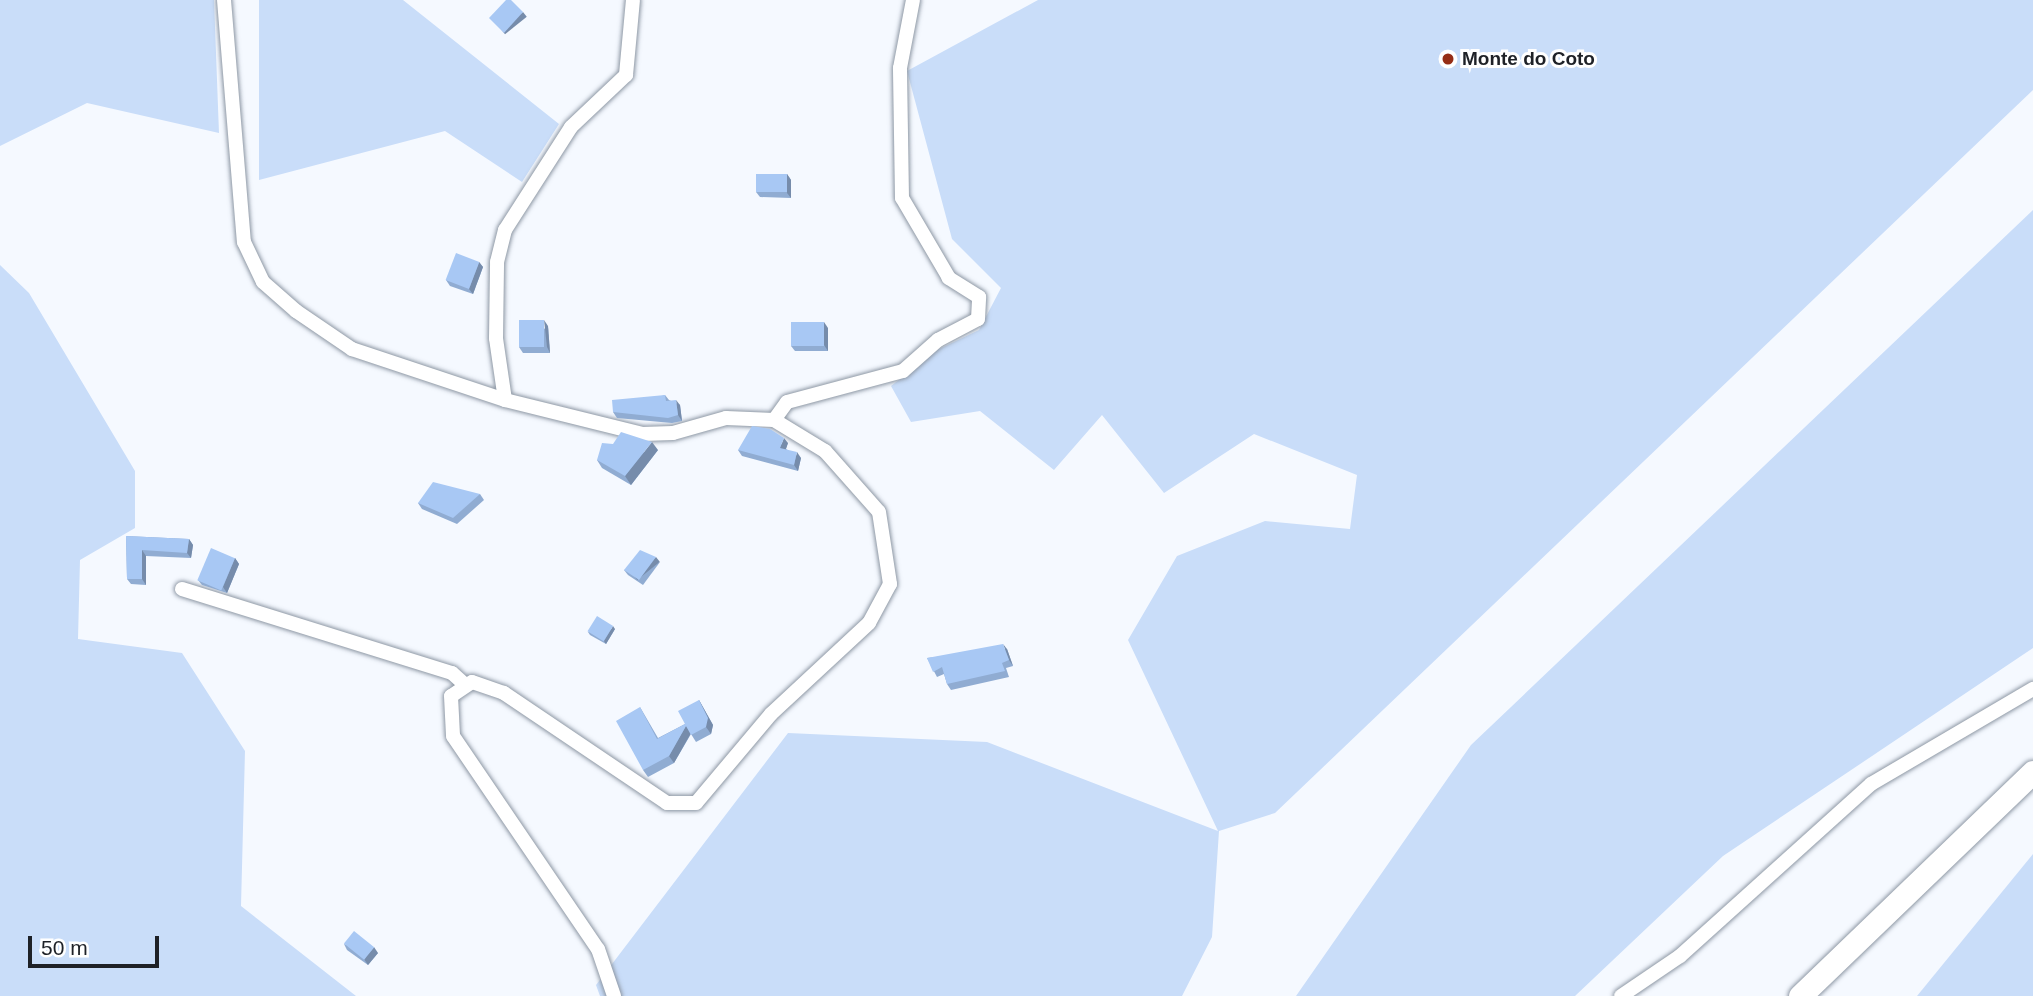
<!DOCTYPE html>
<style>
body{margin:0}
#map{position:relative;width:2033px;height:996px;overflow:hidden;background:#f5f9ff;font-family:Arial,sans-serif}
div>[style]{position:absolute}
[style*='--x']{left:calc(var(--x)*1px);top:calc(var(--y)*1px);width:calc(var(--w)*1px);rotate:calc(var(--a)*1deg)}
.green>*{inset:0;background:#c9ddf9}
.roads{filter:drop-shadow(0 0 2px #8e98a5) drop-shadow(0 0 2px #8e98a5)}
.minor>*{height:14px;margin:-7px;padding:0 7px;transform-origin:7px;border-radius:7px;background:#fff}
.trunk>*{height:23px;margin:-11.5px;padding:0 11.5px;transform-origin:11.5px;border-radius:11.5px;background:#fff}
.wall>*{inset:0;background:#90acd2}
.shaded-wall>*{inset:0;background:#768cab;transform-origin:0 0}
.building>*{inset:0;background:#a8c8f4;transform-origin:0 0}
.dots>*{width:19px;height:19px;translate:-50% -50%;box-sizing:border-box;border:4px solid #fff;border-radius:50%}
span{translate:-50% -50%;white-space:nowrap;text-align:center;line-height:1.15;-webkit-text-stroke:6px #fff;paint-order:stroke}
.poi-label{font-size:19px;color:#1e2127;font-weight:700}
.left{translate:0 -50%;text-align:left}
.scale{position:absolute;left:28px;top:936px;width:131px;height:32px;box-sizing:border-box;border:4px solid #1e2127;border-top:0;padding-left:9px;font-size:21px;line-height:24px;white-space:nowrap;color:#1e2127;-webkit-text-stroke:5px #fff;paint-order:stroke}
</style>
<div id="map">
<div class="green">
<i style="clip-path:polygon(0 0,214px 0,219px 133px,87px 103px,0 146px)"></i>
<i style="clip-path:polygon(259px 0,403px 0,559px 124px,522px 182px,445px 131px,259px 180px)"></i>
<i style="clip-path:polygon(1038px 0,2033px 0,2033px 90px,1275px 813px,1219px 831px,1212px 937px,1182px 996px,600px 996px,596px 985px,788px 733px,987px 742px,1218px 831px,1128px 640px,1177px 556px,1265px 521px,1350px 529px,1357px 475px,1254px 434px,1164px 493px,1102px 415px,1054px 470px,980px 411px,911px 422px,891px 386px,937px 350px,979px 330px,1001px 288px,952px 239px,907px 71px)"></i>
<i style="clip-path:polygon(2033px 210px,2033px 648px,1723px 856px,1575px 996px,1296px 996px,1471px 745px)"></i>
<i style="clip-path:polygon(0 265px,29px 293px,135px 471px,135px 528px,80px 560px,78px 639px,182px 653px,245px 751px,241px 906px,356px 996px,0 996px)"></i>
<i style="clip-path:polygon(2033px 854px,2033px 996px,1917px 996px)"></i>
</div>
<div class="roads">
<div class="minor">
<i style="--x:224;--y:0;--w:243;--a:85.3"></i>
<i style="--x:244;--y:242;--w:44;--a:64.6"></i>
<i style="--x:263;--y:282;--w:44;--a:41.3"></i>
<i style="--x:296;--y:311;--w:68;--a:34.2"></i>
<i style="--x:352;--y:349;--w:161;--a:18.4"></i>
<i style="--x:505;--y:400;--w:141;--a:13.9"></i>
<i style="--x:642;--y:434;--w:31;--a:-2"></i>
<i style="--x:673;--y:433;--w:55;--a:-15.8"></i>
<i style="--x:726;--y:418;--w:48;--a:2.4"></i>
<i style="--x:774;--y:420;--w:60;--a:31.3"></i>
<i style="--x:825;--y:451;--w:81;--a:48.5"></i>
<i style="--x:879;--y:512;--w:73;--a:81.3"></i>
<i style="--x:890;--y:584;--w:44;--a:118.3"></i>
<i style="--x:869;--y:623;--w:134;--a:137.1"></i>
<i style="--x:771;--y:714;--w:116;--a:130.1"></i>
<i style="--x:696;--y:803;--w:29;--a:180"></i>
<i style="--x:667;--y:803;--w:197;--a:-146"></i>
<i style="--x:504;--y:693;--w:34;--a:-161"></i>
<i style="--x:472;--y:682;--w:25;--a:146"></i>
<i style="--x:451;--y:696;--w:40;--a:87.1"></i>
<i style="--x:453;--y:736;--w:258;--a:55.8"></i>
<i style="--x:598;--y:949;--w:50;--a:71.2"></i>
<i style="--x:505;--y:400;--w:63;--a:-98.3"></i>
<i style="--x:496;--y:338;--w:76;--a:-89.2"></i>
<i style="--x:497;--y:262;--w:33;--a:-76"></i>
<i style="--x:505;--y:230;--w:122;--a:-57.3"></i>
<i style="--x:571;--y:127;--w:76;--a:-43.4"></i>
<i style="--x:626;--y:75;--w:75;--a:-84.7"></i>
<i style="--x:774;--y:420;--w:22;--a:-54"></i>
<i style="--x:787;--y:402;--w:120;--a:-15"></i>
<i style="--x:903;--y:371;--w:47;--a:-41.5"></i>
<i style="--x:938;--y:340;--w:45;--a:-27.7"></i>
<i style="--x:978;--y:319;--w:22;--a:-87"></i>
<i style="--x:979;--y:297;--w:36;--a:-148"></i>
<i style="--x:949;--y:278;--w:93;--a:-120.4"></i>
<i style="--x:902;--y:198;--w:130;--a:-90.9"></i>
<i style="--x:900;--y:68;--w:69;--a:-79.2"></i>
<i style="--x:182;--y:589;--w:283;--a:17.3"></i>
<i style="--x:452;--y:673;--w:15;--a:42"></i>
<i style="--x:1621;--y:996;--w:71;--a:-34.1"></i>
<i style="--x:1680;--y:956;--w:257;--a:-42"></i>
<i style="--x:1871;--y:784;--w:188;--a:-30.4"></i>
</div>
<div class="trunk">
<i style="--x:1800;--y:996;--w:323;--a:-43.9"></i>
</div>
</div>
<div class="wall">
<i style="clip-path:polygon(787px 174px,791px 180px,791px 198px,760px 197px,756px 192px)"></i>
<i style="clip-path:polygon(479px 262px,483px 267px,473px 294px,450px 286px,446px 280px)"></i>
<i style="clip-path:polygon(548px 326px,550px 353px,523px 353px,519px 347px)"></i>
<i style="clip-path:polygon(828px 328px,828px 351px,795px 351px,791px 346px)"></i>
<i style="clip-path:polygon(665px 395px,669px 400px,680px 405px,682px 421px,672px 423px,617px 418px,613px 412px)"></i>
<i style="clip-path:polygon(788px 443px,786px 449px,801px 458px,798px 471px,742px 456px,738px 450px)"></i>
<i style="clip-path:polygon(658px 450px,631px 485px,602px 468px,597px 460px)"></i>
<i style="clip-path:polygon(480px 494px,484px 500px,457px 524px,422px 509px,418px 503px)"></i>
<i style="clip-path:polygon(126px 536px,189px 539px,193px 545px,191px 558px,146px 556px,146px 585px,131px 584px,127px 579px)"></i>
<i style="clip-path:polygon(235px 558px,239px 564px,227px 593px,202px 585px,198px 580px)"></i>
<i style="clip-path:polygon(660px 562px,643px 585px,628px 575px,624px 570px)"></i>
<i style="clip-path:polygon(615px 629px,606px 644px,590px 635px,588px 632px)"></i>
<i style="clip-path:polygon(1007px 649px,1013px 666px,1006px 668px,1009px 677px,951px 690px,947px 684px,944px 674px,937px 677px,927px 658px)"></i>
<i style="clip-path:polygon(699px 700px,713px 725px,711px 734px,696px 742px,691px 734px,674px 763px,648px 777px,643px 770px,640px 707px,658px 738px,685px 724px)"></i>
<i style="clip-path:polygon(344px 944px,378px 953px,368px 965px,347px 950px)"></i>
</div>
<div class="shaded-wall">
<i style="left:523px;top:12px;width:6px;height:28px;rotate:51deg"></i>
<i style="clip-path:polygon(787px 174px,791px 180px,791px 198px,787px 193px)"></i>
<i style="clip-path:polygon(479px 262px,483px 267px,473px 294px,469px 289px)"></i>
<i style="clip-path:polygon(544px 320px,548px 326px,550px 353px,547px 347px)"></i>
<i style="clip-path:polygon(824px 322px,828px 328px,828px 351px,824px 345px)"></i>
<i style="clip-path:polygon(676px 400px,680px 405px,682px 421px,678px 415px)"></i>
<i style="clip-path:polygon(784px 438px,788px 443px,784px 454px,780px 448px)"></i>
<i style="clip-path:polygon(652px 442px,658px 450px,631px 485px,625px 476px)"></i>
<i style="clip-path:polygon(797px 452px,801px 458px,798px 471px,794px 465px)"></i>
<i style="clip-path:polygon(189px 539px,193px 545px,191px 558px,187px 553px)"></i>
<i style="clip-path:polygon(142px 550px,146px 556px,146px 585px,142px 579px)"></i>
<i style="left:656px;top:557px;width:6px;height:29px;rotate:51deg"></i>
<i style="clip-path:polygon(235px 558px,239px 564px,227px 593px,223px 587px)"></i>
<i style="clip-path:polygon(613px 626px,615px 629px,606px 644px,604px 641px)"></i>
<i style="clip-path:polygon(1003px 644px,1007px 649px,1013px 666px,1009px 660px)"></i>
<i style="clip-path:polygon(699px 700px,713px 725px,711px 734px,706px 727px)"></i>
<i style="clip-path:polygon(686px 726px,691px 733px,674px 763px,669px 756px)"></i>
<i style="clip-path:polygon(374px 947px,378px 953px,368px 965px,364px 959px)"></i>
</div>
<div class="building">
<i style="clip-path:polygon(506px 0,511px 0,523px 12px,504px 33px,489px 18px)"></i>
<i style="left:756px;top:174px;width:31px;height:18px"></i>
<i style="left:456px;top:253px;width:25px;height:29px;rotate:21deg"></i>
<i style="left:519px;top:320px;width:25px;height:27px"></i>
<i style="left:791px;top:322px;width:33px;height:24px"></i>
<i style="clip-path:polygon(665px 395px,666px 401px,676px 400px,678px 415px,668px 418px,613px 412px,612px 400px)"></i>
<i style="clip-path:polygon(752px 426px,770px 429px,784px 438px,780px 448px,797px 452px,794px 465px,738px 450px)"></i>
<i style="clip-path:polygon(621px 432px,652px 442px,625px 476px,597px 460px,602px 443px,613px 444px)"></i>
<i style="clip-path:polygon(433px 482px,480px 494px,453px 518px,418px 503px)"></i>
<i style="clip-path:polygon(126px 536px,189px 539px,187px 553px,142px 550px,142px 579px,127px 579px)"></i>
<i style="left:211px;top:548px;width:26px;height:35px;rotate:23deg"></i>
<i style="clip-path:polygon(640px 550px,656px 557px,639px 580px,624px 570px)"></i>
<i style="left:597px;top:616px;width:19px;height:18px;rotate:32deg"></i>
<i style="clip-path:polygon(1003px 644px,1009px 660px,1002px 663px,1005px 671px,947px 684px,942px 667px,933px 672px,927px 658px)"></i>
<i style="clip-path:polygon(699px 700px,708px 718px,706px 727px,691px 735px,686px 726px,669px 756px,643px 770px,616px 721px,640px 707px,657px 739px,685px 724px,678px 711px)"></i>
<i style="left:354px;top:931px;width:26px;height:16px;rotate:39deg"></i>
</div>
<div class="dots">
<i style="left:1448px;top:59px;background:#952d16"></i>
</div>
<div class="poi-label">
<span class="left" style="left:1462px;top:59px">Monte do Coto</span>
</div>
<div class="scale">50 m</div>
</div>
